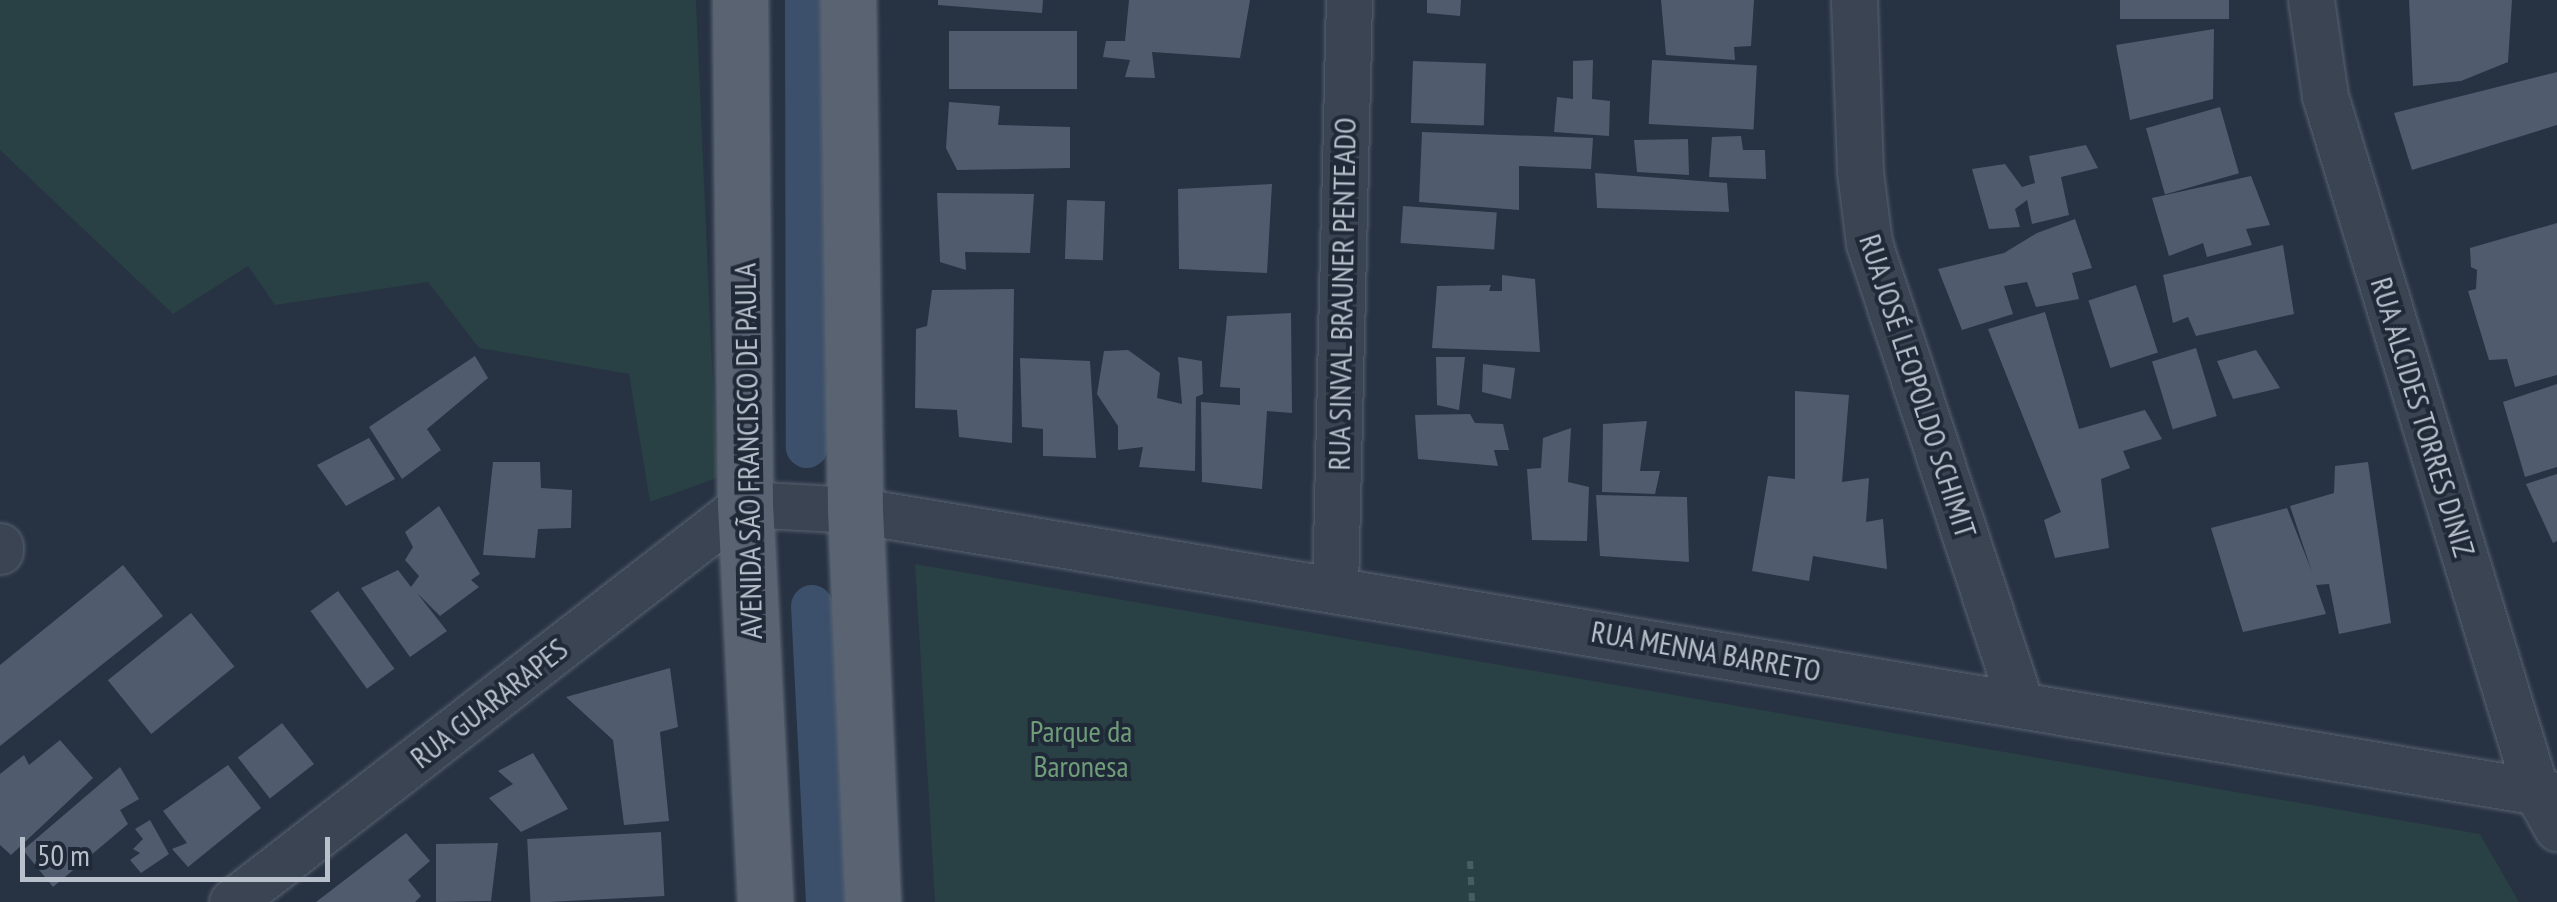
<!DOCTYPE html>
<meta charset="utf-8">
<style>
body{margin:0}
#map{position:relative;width:2557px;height:902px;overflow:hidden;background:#273243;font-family:"PT Sans Narrow",sans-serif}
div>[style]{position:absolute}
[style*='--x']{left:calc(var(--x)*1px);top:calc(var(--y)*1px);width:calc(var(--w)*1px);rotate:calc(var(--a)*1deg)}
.green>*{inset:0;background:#294044}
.canal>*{height:42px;margin:-21px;padding:0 21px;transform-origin:21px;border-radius:21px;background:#3c506b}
.building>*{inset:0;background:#505b6e;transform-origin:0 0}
.path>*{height:6px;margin-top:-3px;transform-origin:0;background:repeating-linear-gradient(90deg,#475d60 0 8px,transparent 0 16px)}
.roads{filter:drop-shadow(0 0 2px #596270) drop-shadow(0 0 2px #596270)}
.minor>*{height:45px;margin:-22.5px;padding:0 22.5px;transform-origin:22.5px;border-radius:22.5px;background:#3b4452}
.major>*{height:55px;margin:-27.5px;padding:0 27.5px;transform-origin:27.5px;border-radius:27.5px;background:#596372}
span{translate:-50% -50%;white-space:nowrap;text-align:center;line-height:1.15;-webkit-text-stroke:8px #202938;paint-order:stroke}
.street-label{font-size:30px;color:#b8c0cc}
.park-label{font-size:30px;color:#6f9d7a}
.scale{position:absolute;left:20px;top:837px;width:310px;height:45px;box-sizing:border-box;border:5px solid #b8c0cc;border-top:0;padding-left:12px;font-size:30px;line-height:35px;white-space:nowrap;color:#b8c0cc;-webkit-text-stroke:8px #202938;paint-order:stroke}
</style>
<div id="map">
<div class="green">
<i style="clip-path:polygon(0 0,696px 0,717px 478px,650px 502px,629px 374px,479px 348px,428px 282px,275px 305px,248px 266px,173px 314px,0 150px)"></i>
<i style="clip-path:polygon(915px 564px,2480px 834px,2519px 902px,935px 902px)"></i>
</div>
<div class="canal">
<i style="--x:806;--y:0;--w:447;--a:89.9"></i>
<i style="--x:812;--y:606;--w:296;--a:87.1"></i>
</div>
<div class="building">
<i style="clip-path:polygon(938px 0,1043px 0,1042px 13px,938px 5px)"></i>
<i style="clip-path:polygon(1129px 0,1250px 0,1240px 58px,1152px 52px,1155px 78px,1125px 77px,1130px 60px,1103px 57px,1106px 41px,1125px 41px)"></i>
<i style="clip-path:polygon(1427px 0,1461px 0,1460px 16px,1427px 13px)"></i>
<i style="clip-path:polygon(1661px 0,1754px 0,1751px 46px,1734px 47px,1735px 60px,1666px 55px)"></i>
<i style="left:2120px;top:0;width:109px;height:19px"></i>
<i style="clip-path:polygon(2409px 0,2512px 0,2508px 62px,2461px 81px,2413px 86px)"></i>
<i style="clip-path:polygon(2214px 29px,2213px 99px,2130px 120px,2116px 45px)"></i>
<i style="left:949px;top:31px;width:128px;height:58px"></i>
<i style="clip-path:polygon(1593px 60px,1592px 99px,1610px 101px,1609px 136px,1554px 132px,1557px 97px,1573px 99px,1573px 61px)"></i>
<i style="left:1652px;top:60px;width:105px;height:64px;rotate:3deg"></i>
<i style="left:1413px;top:61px;width:73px;height:62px;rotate:2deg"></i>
<i style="clip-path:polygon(2557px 72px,2557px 125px,2412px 170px,2394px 113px)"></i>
<i style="clip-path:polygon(949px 102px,1000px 106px,998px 125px,1070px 127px,1070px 168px,957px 170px,946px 148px)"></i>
<i style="left:2220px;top:107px;width:69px;height:77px;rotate:74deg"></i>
<i style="clip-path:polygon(1422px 132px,1593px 138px,1591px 169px,1519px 166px,1519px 210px,1419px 202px)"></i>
<i style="clip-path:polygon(1741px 136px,1743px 150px,1765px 150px,1766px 179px,1709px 177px,1712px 137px)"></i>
<i style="clip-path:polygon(1688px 139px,1689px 175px,1637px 172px,1634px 140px)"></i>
<i style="clip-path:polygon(2086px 145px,2098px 168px,2061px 177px,2069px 215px,2032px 224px,2027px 200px,2015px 209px,2020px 227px,1989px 229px,1972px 169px,2005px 164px,2022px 187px,2035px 183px,2029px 156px)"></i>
<i style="clip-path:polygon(1595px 173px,1727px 183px,1729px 212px,1597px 208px)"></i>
<i style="clip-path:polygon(2251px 176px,2270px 225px,2246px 229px,2252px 245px,2207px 257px,2203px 243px,2169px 256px,2152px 198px)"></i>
<i style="clip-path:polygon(1272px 184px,1267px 273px,1179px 269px,1178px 189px)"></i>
<i style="clip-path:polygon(937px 193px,1034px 194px,1030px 253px,965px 252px,966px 270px,940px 262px)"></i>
<i style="left:1067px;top:200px;width:38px;height:59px;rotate:2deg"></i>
<i style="left:1403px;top:206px;width:94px;height:37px;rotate:4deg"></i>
<i style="clip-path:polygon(2075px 219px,2092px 268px,2072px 273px,2079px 299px,2036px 307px,2027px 282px,2004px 286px,2013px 314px,1962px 330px,1938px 269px,2004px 253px,2037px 233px)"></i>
<i style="clip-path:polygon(2557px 223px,2557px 375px,2515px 387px,2507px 359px,2489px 360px,2468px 291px,2476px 289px,2477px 270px,2471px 267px,2470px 248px)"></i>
<i style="clip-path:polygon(2283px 245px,2294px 314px,2196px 336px,2188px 317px,2173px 323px,2163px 275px)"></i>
<i style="clip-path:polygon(1502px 275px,1535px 279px,1540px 352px,1432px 348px,1437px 286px,1491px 285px,1489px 291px,1502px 291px)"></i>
<i style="left:2136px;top:285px;width:71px;height:50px;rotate:72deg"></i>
<i style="clip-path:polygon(1014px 289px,1012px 443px,959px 437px,957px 410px,915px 408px,916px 329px,927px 326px,932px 290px)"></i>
<i style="clip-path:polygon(2045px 312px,2079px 429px,2145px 410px,2162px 439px,2123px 451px,2130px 468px,2101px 479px,2109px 548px,2055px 558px,2044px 520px,2061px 512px,1988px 329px)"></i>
<i style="clip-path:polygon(1291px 313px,1292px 413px,1267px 411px,1262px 489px,1202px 482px,1201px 402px,1240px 405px,1240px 388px,1220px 387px,1227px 316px)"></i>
<i style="left:2196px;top:348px;width:71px;height:46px;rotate:73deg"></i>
<i style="clip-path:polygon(1128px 350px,1160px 373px,1157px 398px,1182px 404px,1178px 357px,1202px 361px,1203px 394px,1196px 397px,1195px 471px,1139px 467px,1143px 447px,1118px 450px,1118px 426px,1097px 394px,1104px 351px)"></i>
<i style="clip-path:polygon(2256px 350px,2280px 388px,2233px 399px,2217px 361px)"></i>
<i style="clip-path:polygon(475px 356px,488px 378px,427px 429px,441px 450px,402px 479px,369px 427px)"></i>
<i style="clip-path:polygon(1436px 357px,1465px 357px,1459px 410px,1437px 405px)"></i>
<i style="clip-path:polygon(1020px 358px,1090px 361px,1096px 458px,1043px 456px,1043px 429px,1022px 427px)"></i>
<i style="clip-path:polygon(1483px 364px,1515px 368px,1511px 399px,1482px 392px)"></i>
<i style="clip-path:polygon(2557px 384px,2557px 467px,2525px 477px,2503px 402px)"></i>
<i style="clip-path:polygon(1795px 391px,1849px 395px,1842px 482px,1869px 478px,1866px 522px,1883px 519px,1887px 569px,1813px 556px,1809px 581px,1752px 571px,1768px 476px,1795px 479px)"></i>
<i style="clip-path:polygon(1470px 414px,1475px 423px,1503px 424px,1509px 450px,1494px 450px,1498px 466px,1418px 459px,1415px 415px)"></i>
<i style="clip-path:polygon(1647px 421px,1640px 471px,1660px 471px,1655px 494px,1602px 492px,1603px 424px)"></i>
<i style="clip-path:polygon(1571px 428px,1568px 482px,1589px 487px,1587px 541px,1532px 540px,1527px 469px,1541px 468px,1543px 438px)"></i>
<i style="clip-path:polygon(369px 438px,395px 479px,346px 506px,317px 465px)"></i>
<i style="clip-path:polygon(493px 462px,540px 462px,541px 488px,572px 490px,571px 528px,538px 529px,535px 558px,483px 555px)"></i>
<i style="clip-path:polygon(2368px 462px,2391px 623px,2339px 634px,2329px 584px,2316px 585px,2326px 614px,2243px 632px,2211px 528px,2287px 508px,2312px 572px,2290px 506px,2334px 493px,2335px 466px)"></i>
<i style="clip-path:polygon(2557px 474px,2557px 541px,2553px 543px,2526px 484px)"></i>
<i style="clip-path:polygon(1596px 495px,1687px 497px,1689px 562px,1600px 556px)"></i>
<i style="clip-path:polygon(439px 506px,480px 574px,471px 580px,479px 587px,440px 616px,417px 593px,447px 631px,410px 657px,361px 588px,398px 570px,411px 587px,419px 576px,405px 560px,413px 547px,405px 532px)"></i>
<i style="clip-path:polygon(123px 565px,163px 616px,0 746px,0 665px)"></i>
<i style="left:338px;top:591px;width:96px;height:34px;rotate:54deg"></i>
<i style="left:191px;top:613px;width:69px;height:107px;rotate:51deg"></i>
<i style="clip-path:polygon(670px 668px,678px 727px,660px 732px,669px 821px,624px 825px,613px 740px,566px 697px)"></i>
<i style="left:282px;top:723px;width:52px;height:56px;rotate:52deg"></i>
<i style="clip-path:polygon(60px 740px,93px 778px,11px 855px,0 845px,0 774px,24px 755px,29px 765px)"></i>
<i style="clip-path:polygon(533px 753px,568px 809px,521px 832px,489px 798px,513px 784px,498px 771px)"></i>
<i style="clip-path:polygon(228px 765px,261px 808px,188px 867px,172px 849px,187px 843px,163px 811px)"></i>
<i style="clip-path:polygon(120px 767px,139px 799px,120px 810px,128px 824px,53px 887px,23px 850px)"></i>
<i style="clip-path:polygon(150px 820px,169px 854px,141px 873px,130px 860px,140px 853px,133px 849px,143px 839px,135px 829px)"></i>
<i style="left:661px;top:832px;width:64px;height:134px;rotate:87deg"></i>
<i style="clip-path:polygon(406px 833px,430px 861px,408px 880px,421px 896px,415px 902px,316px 902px)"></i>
<i style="clip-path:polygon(498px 843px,491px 901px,436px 902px,436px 844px)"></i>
</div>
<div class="path">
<i style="--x:1470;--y:861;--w:41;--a:87.2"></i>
</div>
<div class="roads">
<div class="minor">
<i style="--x:1854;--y:0;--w:172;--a:88"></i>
<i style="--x:1860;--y:172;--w:72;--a:82.8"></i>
<i style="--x:1869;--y:243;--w:485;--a:71.8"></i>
<i style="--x:2311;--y:0;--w:97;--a:81.7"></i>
<i style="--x:2325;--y:96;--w:726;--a:73.11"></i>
<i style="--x:2536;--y:791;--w:43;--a:60.4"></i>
<i style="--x:0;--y:546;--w:5;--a:90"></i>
<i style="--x:1335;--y:588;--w:588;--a:-88.64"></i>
<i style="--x:232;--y:902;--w:649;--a:-37.81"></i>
<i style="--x:745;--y:504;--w:110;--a:3.1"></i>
<i style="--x:855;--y:510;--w:1726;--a:9.51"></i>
</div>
<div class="major">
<i style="--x:740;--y:0;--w:504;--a:89.43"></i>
<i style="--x:745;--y:504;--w:399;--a:87.1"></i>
<i style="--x:848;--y:0;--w:510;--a:89.21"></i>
<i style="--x:855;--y:510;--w:392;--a:87.4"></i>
</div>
</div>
<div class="street-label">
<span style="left:1342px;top:294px;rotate:-89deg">RUA SINVAL BRAUNER PENTEADO</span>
<span style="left:1918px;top:386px;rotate:72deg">RUA JOSÉ LEOPOLDO SCHIMIT</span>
<span style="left:2423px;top:417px;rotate:73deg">RUA ALCIDES TORRES DINIZ</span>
<span style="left:748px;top:451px;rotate:-91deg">AVENIDA SÃO FRANCISCO DE PAULA</span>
<span style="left:1706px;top:651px;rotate:10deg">RUA MENNA BARRETO</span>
<span style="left:489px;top:703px;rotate:-38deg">RUA GUARARAPES</span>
</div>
<div class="park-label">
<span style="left:1081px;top:748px">Parque da<br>Baronesa</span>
</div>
<div class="scale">50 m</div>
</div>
